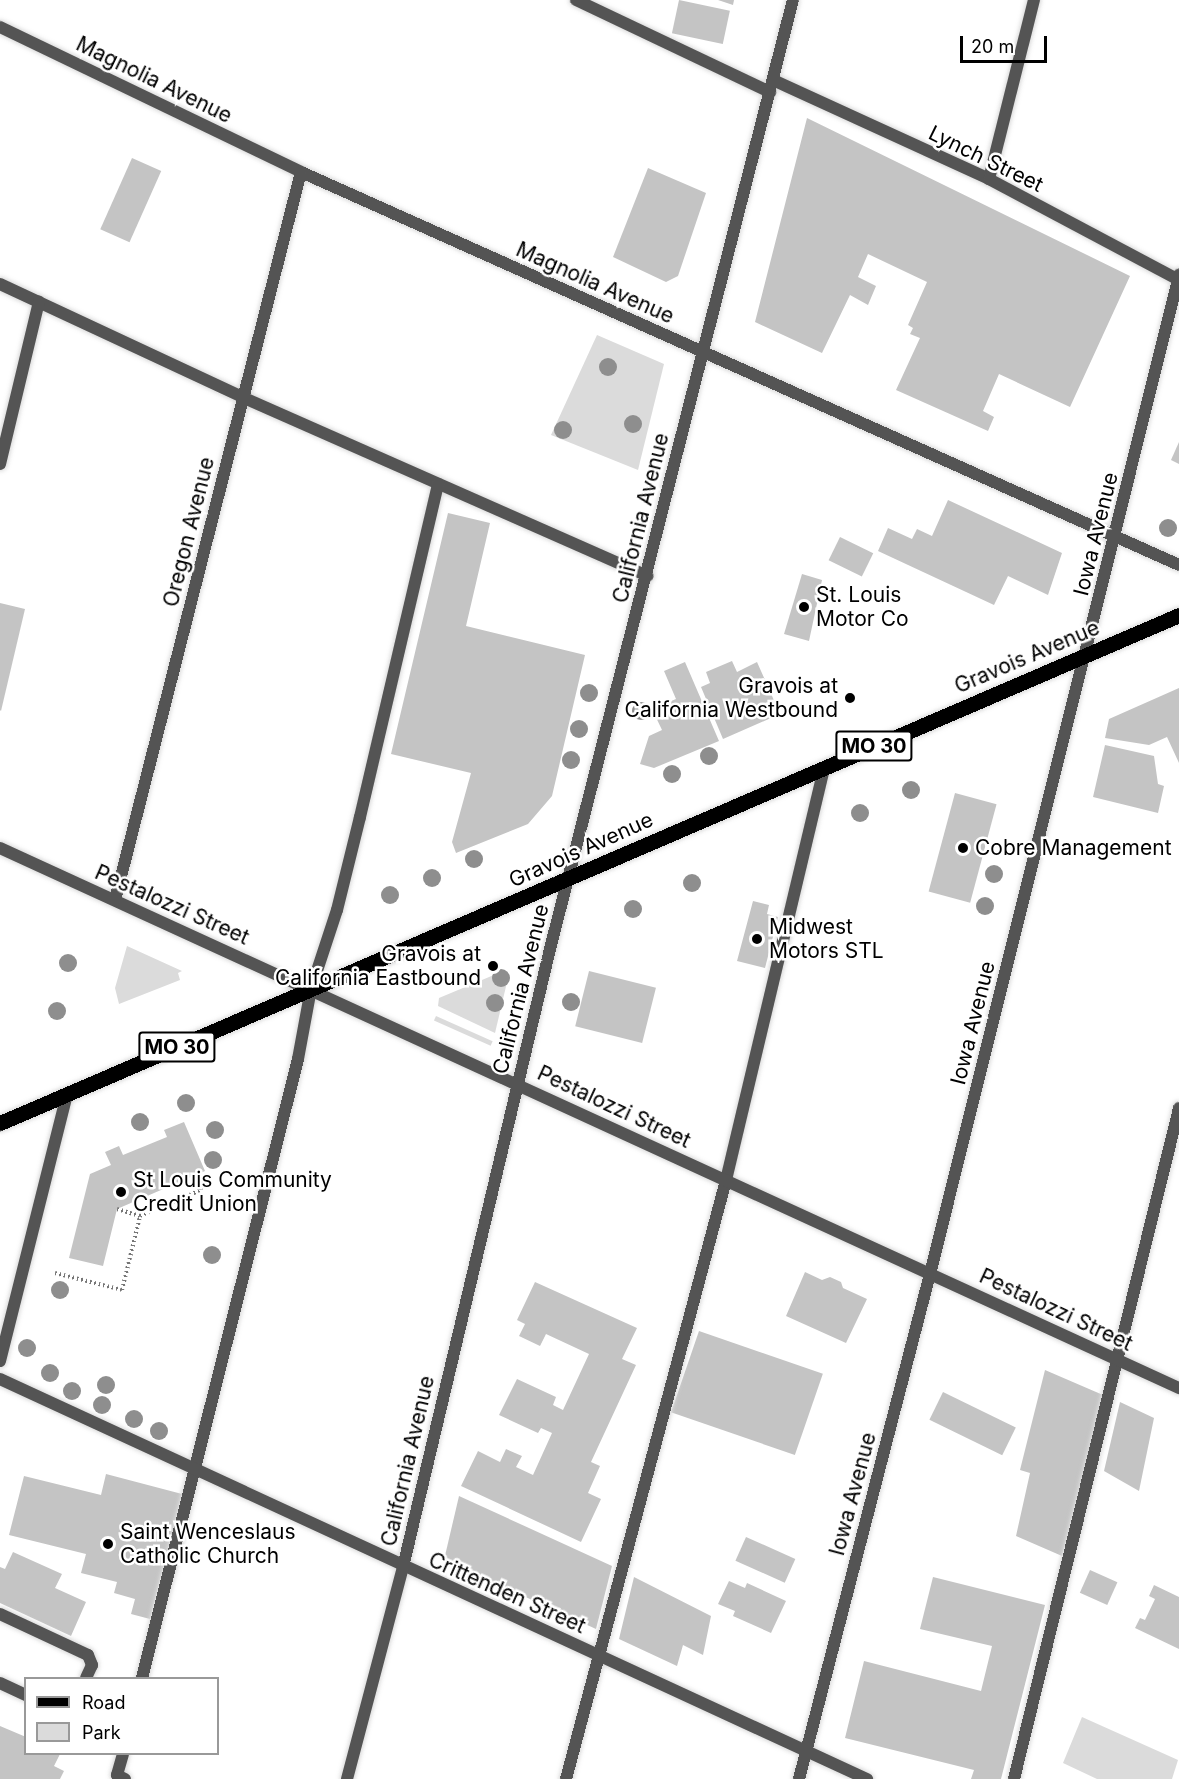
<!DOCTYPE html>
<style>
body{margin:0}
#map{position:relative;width:1179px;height:1779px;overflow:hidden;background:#fff;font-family:Inter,sans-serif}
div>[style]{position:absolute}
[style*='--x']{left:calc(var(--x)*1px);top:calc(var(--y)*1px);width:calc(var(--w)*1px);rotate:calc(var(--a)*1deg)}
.green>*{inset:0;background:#dbdbdb;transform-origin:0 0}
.building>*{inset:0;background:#c4c4c4;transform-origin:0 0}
.path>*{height:4px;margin-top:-2px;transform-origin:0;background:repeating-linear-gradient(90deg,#767676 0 1.5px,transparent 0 4.5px)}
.roads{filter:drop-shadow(0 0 2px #dbdbdb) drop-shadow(0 0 2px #dbdbdb)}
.service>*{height:12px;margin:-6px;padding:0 6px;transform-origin:6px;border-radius:6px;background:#545454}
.minor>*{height:12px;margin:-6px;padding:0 6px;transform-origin:6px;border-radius:6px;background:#545454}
.primary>*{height:15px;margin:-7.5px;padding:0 7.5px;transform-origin:7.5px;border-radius:7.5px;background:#000}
.trees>*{width:18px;height:18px;margin:-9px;border-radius:50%;background:#8e8e8e}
.dots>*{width:16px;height:16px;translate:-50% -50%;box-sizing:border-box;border:3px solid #fff;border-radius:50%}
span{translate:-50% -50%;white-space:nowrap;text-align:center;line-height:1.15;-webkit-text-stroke:5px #fff;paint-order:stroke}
.shield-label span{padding:2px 4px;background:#fff;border:2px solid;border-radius:4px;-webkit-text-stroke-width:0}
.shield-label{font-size:20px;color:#000;font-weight:700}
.street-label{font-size:21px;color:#000}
.poi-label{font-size:21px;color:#000}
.left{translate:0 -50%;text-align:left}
.right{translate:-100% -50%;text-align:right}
.legend{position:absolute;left:24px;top:1677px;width:195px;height:78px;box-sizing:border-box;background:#fff;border:2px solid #999;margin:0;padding:8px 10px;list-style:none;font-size:18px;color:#000}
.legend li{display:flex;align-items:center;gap:12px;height:30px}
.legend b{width:30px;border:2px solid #999}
.scale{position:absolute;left:960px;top:36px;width:87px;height:27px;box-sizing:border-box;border:3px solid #000;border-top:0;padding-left:8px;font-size:18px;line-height:21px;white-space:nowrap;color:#000;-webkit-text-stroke:4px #fff;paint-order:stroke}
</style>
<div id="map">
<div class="green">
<i style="clip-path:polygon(597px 335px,664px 364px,638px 470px,551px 435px)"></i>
<i style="clip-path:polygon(127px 946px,182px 971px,178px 973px,180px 980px,119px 1004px,115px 988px)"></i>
<i style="clip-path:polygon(501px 972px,508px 978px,495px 1033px,438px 1006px,439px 998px)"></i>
<i style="left:436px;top:1016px;width:62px;height:5px;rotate:24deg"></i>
<i style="clip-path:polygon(1082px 1717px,1178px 1760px,1172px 1779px,1097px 1779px,1063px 1763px)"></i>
</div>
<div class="building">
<i style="left:679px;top:0;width:52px;height:34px;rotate:12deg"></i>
<i style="clip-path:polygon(718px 0,734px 0,733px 5px)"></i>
<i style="clip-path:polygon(807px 118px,1130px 276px,1070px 407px,999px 374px,983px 411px,994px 417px,988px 431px,896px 390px,920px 338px,910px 334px,913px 328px,908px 325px,927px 282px,868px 254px,858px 277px,876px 286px,868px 305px,850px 295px,822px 353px,755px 322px)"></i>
<i style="left:132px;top:158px;width:32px;height:78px;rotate:24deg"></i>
<i style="clip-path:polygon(648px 168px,706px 193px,678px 276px,666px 282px,613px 257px)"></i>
<i style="clip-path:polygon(1179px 442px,1179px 464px,1171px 460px)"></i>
<i style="clip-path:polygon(948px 500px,1062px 553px,1048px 595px,1008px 576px,994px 605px,878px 551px,888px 528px,912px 539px,917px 529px,932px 536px)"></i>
<i style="clip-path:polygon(448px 513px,490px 523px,466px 626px,585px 655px,552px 796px,528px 824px,456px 853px,452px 842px,471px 773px,391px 754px)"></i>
<i style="left:840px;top:537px;width:37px;height:26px;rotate:26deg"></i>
<i style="clip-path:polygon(802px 574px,822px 580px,809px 641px,784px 634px)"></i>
<i style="clip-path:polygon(0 603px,25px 609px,1px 711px,0 710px)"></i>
<i style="clip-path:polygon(732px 661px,737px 672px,757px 662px,780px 714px,723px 739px,701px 687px,710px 683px,706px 672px)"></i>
<i style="clip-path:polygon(685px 662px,719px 741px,654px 768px,640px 764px,649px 736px,662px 730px,652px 709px,676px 699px,664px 671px)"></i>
<i style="clip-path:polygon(1179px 688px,1179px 763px,1167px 737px,1149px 745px,1105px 738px,1109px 719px)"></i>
<i style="clip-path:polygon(1105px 745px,1154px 756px,1158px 784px,1164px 786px,1158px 813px,1093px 797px)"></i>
<i style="left:955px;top:793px;width:43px;height:102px;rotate:15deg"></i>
<i style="clip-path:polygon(753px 901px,769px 905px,767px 914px,778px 917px,765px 968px,737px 961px)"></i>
<i style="left:589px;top:971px;width:69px;height:57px;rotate:14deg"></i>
<i style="clip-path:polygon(184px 1122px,205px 1171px,117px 1209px,103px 1266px,69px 1258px,90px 1174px,111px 1165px,105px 1152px,119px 1146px,123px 1155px,167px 1137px,164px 1130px)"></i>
<i style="clip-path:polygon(805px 1272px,822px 1280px,830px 1277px,841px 1282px,843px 1288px,867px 1299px,846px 1343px,786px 1316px)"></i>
<i style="clip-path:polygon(535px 1282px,637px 1328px,622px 1359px,636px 1365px,591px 1462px,600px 1466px,588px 1493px,601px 1499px,581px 1542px,461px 1486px,478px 1451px,500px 1462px,506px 1449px,522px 1456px,516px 1467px,533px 1475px,552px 1433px,541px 1428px,538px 1433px,499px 1415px,517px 1379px,556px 1397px,553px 1405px,563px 1410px,589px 1354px,546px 1334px,540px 1346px,519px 1336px,525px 1324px,517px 1320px)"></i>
<i style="left:699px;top:1331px;width:131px;height:86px;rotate:19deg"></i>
<i style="clip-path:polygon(1045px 1370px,1103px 1395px,1062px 1556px,1016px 1536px,1030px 1473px,1020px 1470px)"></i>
<i style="left:943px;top:1392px;width:81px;height:31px;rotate:26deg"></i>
<i style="clip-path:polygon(1120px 1402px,1154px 1418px,1139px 1491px,1104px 1471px)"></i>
<i style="clip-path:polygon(106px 1474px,182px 1494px,150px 1619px,131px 1614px,135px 1599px,114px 1593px,117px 1582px,81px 1573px,86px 1554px,9px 1535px,24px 1476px,101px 1495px)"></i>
<i style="clip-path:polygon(459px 1496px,612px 1566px,596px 1629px,444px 1560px)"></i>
<i style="left:746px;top:1537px;width:54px;height:26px;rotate:24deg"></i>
<i style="clip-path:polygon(13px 1552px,62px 1574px,55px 1588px,86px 1602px,71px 1636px,0 1603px,0 1567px,5px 1569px)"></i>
<i style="left:1090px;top:1570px;width:30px;height:25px;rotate:24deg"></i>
<i style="clip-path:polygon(634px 1577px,711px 1616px,703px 1655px,683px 1645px,677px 1666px,619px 1639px)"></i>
<i style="clip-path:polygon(933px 1577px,1045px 1605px,1001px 1779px,971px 1779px,974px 1770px,845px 1738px,864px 1661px,981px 1691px,992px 1646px,920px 1629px)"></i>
<i style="clip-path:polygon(729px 1581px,745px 1588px,747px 1583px,786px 1601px,771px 1633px,733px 1616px,735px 1611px,718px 1604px)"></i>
<i style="clip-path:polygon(1154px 1585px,1179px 1597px,1179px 1649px,1135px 1628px,1140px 1618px,1145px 1620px,1155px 1599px,1149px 1596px)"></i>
<i style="clip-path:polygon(0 1726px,26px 1737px,26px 1754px,60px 1754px,54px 1766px,64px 1771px,60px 1779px,0 1779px)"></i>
</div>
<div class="path">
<i style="--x:117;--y:1209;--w:24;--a:17"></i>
<i style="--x:55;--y:1273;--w:69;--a:14.2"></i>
<i style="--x:122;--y:1290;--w:76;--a:-76.3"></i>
<i style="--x:140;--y:1216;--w:66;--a:-23.1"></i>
<i style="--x:201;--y:1190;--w:16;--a:-108"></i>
</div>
<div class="roads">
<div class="service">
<i style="--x:576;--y:0;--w:215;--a:25.4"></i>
<i style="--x:989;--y:179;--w:185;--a:-75.9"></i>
<i style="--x:0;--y:284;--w:269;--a:25"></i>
<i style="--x:244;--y:398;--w:441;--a:23.8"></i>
<i style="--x:0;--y:464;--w:167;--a:-76.5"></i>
<i style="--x:0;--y:1614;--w:97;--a:25"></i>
<i style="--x:88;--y:1655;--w:11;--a:68"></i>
<i style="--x:92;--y:1665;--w:14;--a:115"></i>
<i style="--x:142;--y:1678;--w:638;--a:-75.85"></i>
<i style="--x:298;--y:1059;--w:71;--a:-79.5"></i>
<i style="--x:311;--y:989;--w:83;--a:-71.8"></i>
<i style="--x:337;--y:910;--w:96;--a:-76.1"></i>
<i style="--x:360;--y:817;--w:342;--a:-76.8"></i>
<i style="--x:0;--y:1683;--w:29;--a:25"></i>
<i style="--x:123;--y:1754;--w:22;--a:106"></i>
<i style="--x:117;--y:1775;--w:9;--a:27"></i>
<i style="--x:566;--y:1779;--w:620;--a:-75.04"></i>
<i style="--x:726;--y:1180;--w:423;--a:-76.6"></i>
<i style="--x:1014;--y:1779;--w:691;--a:-76.18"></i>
</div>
<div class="minor">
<i style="--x:0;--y:27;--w:334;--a:25.7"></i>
<i style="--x:301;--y:172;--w:962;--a:24.11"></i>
<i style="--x:773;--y:80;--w:238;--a:24.6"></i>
<i style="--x:989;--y:179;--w:215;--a:28"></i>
<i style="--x:0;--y:848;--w:1297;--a:24.61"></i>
<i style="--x:115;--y:900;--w:751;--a:-75.67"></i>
<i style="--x:0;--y:1361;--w:274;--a:-75.9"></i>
<i style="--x:0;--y:1379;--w:955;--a:24.77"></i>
<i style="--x:347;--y:1779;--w:219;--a:-75.2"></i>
<i style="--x:403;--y:1567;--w:639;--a:-76.62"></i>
<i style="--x:551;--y:945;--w:975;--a:-75.64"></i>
<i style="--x:799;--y:1779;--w:522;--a:-75.46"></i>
<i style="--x:930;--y:1274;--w:1030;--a:-76"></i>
</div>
<div class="primary">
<i style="--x:0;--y:1123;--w:1284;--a:-23.31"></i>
</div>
</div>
<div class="trees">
<i style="left:608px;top:367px"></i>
<i style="left:633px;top:424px"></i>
<i style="left:563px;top:430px"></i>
<i style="left:1168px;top:528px"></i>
<i style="left:589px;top:693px"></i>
<i style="left:641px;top:711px"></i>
<i style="left:579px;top:729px"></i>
<i style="left:709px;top:756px"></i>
<i style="left:571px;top:760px"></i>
<i style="left:672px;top:774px"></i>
<i style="left:911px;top:790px"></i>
<i style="left:860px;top:813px"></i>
<i style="left:474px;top:859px"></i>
<i style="left:994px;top:874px"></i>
<i style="left:432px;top:878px"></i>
<i style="left:692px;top:883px"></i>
<i style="left:390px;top:895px"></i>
<i style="left:985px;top:906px"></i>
<i style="left:633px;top:909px"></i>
<i style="left:68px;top:963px"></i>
<i style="left:501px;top:978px"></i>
<i style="left:571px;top:1002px"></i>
<i style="left:495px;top:1003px"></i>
<i style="left:57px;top:1011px"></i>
<i style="left:186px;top:1103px"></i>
<i style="left:140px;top:1122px"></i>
<i style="left:215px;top:1130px"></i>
<i style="left:213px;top:1160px"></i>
<i style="left:212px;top:1255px"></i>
<i style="left:60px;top:1290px"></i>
<i style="left:27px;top:1348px"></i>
<i style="left:50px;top:1373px"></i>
<i style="left:106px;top:1385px"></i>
<i style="left:72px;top:1391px"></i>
<i style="left:102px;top:1405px"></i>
<i style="left:134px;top:1419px"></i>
<i style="left:159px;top:1431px"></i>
</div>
<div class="dots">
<i style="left:804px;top:607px;background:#000"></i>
<i style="left:850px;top:698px;background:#000"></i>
<i style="left:963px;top:848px;background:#000"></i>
<i style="left:757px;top:939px;background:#000"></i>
<i style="left:493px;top:966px;background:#000"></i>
<i style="left:121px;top:1192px;background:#000"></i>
<i style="left:108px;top:1544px;background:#000"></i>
</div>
<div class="shield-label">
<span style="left:874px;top:746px">MO 30</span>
<span style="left:177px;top:1047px">MO 30</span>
</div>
<div class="street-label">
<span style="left:154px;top:80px;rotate:26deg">Magnolia Avenue</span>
<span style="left:986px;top:159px;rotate:26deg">Lynch Street</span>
<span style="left:595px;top:283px;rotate:24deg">Magnolia Avenue</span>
<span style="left:641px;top:518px;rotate:-76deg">California Avenue</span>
<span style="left:189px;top:532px;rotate:-76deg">Oregon Avenue</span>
<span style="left:1096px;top:534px;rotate:-76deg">Iowa Avenue</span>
<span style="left:1027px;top:657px;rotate:-23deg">Gravois Avenue</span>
<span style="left:581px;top:850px;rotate:-24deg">Gravois Avenue</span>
<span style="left:172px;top:905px;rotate:24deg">Pestalozzi Street</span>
<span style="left:521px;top:989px;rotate:-76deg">California Avenue</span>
<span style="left:973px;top:1023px;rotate:-76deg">Iowa Avenue</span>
<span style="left:614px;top:1107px;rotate:25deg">Pestalozzi Street</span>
<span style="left:1056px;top:1310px;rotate:25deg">Pestalozzi Street</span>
<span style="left:408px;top:1461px;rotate:-77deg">California Avenue</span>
<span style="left:853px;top:1494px;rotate:-75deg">Iowa Avenue</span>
<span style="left:507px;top:1593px;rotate:24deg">Crittenden Street</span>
</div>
<div class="poi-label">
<span class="left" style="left:816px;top:607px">St. Louis<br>Motor Co</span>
<span class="right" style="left:838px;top:698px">Gravois at<br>California Westbound</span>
<span class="left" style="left:975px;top:848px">Cobre Management</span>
<span class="left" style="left:769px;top:939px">Midwest<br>Motors STL</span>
<span class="right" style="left:481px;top:966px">Gravois at<br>California Eastbound</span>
<span class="left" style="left:133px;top:1192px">St Louis Community<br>Credit Union</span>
<span class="left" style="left:120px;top:1544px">Saint Wenceslaus<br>Catholic Church</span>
</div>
<ul class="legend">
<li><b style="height:8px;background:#000"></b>Road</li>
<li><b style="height:16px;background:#dbdbdb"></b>Park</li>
</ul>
<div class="scale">20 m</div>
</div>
